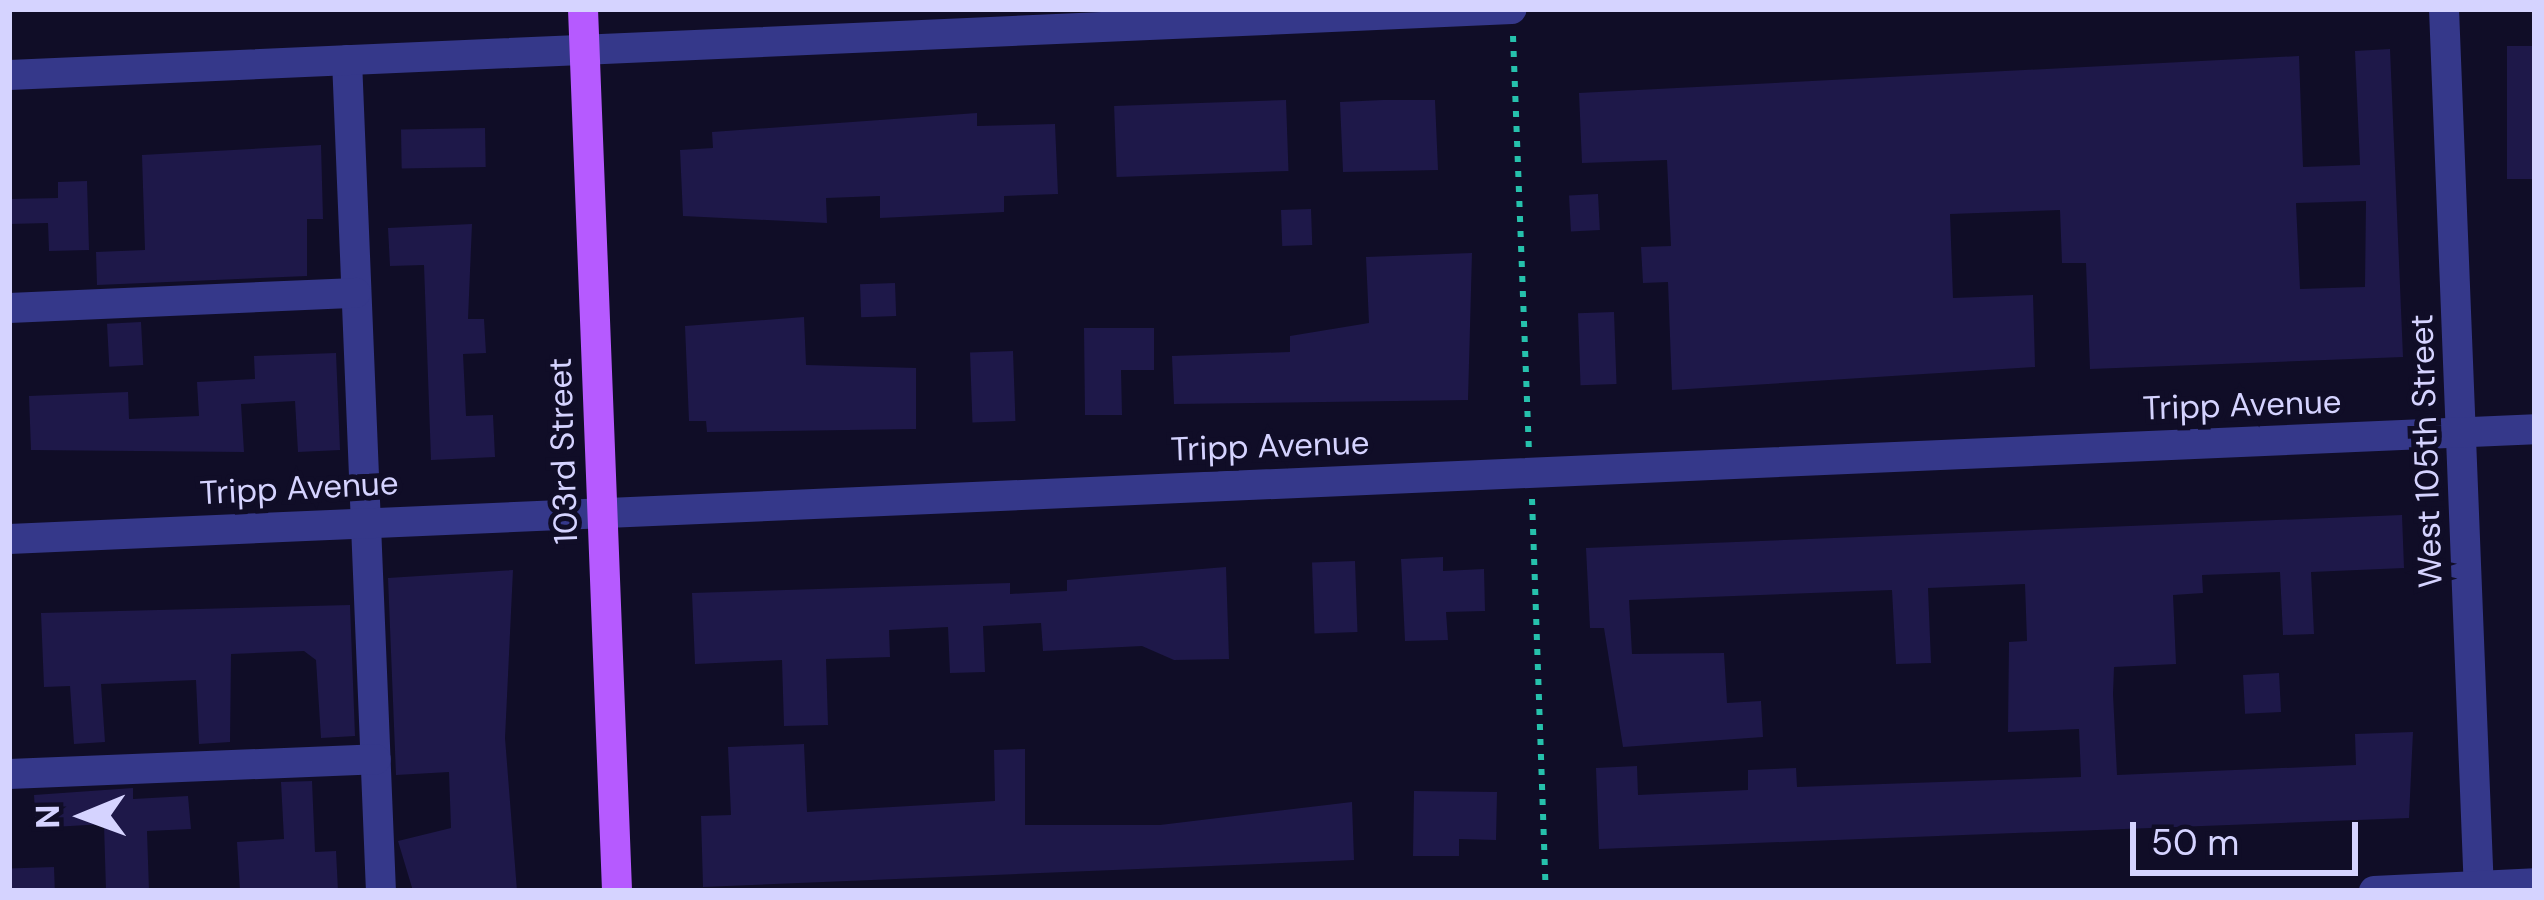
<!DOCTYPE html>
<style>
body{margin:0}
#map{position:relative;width:2544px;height:900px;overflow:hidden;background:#100d27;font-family:"DM Sans",sans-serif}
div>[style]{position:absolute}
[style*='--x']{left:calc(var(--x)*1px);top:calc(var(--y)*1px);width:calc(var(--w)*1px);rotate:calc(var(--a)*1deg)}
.building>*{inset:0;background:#1e1849;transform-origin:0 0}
.path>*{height:6px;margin-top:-3px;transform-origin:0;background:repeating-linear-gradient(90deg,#26c1ac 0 6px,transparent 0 15px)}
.minor>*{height:30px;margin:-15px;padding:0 15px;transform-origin:15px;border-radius:15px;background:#35388a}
.major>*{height:30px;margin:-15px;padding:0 15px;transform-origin:15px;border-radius:15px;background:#b65aff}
span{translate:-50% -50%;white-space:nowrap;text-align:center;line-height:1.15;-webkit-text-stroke:10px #100d27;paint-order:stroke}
.street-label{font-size:33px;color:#d5d3ff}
.frame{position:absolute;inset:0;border:12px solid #d5d3ff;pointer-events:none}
.north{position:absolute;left:24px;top:756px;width:120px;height:120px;-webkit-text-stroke:9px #100d27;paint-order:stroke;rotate:269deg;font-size:33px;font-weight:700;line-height:48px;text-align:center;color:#d5d3ff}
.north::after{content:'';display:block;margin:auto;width:42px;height:54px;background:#d5d3ff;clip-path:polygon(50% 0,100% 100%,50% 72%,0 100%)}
.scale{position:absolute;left:2130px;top:822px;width:228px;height:54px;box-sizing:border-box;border:6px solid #d5d3ff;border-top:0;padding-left:15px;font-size:36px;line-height:42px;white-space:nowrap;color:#d5d3ff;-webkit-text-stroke:9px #100d27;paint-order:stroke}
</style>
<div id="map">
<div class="building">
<i style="left:2535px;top:46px;width:133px;height:28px;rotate:90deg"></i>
<i style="clip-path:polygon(evenodd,2390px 49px,2403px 357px,2090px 369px,2086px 263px,2062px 263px,2060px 210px,1950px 214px,1953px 298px,2033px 295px,2035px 367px,1672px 390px,1668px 282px,1643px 283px,1641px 247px,1671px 246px,1667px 160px,1582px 163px,1579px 93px,2299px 56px,2303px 167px,2360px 165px,2355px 51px,2390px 49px,2366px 201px,2365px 287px,2300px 289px,2296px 203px,2366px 201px)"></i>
<i style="left:1286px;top:100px;width:71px;height:172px;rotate:88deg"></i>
<i style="clip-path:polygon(1383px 100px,1435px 100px,1438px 170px,1343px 172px,1340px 102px)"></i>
<i style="clip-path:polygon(977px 113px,977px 126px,1055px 124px,1058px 194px,1004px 196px,1004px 212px,880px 218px,880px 196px,826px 198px,827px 223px,683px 216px,680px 150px,713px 148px,712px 132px)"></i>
<i style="left:485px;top:128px;width:39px;height:84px;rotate:89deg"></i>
<i style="clip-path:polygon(321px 145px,323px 219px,307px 219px,307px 276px,97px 285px,96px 252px,145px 250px,142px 155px)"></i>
<i style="clip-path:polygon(87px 181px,89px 250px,49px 251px,48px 223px,9px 224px,9px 199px,58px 198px,58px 182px)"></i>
<i style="left:1598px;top:194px;width:36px;height:29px;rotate:87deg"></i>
<i style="left:1311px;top:209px;width:36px;height:30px;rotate:88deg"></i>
<i style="clip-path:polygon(472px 224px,468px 319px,484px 319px,486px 353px,463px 354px,466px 416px,493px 415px,495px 457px,431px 460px,424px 265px,390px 266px,388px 228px)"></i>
<i style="clip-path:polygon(1472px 253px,1468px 400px,1174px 404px,1172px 356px,1290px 352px,1290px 336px,1369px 323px,1366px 257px)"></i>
<i style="left:895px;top:283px;width:33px;height:35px;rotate:88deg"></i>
<i style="left:1614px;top:312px;width:72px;height:36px;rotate:88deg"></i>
<i style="clip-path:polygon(804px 317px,806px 365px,916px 368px,916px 429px,707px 432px,706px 421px,689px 421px,685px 326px)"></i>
<i style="left:141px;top:322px;width:43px;height:34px;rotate:87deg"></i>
<i style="clip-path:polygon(1084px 328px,1154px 328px,1154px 370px,1121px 370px,1122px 415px,1085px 415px)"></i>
<i style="left:1013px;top:351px;width:70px;height:43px;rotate:88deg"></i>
<i style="clip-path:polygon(336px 353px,340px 450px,298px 452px,295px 401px,241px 404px,244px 452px,31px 450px,29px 396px,128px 392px,129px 419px,199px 416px,197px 382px,255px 379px,254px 356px)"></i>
<i style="clip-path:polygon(2402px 515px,2404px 568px,2311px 572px,2314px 634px,2283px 635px,2280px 572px,2202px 575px,2203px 593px,2173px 595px,2176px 664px,2114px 667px,2113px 694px,2117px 775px,2356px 765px,2355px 734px,2413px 732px,2409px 818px,1599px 849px,1596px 768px,1637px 766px,1638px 795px,1748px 790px,1748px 770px,1796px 768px,1797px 787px,2081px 777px,2079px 729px,2008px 732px,2009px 642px,2027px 641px,2025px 584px,1928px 588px,1931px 663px,1896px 664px,1892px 590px,1629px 600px,1632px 654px,1724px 653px,1727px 703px,1761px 701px,1763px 737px,1623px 747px,1604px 628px,1590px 628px,1586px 548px)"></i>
<i style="clip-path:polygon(1443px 557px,1443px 571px,1484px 569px,1485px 611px,1446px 612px,1448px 640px,1405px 641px,1401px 559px)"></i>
<i style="left:1355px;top:561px;width:71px;height:43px;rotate:88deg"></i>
<i style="clip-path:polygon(1226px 567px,1229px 659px,1174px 660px,1142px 646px,1043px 651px,1041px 623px,983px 626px,985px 672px,950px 673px,948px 627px,889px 630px,890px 657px,826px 659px,828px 725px,784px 726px,782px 660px,695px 664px,692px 593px,1010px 583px,1010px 594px,1067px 591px,1067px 580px)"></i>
<i style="clip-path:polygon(513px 570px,505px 738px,517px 891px,413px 891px,398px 841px,451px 828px,449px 772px,396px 775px,388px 578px)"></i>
<i style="clip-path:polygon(350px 605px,355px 736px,321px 738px,316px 660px,304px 651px,231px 654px,230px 742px,199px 744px,196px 680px,101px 684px,105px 742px,74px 744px,70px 686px,44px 687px,41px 613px)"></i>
<i style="left:2279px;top:673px;width:39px;height:36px;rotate:87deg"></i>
<i style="clip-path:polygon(804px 744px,807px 812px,995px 801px,994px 750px,1025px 749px,1025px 825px,1160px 825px,1352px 802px,1354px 860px,703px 887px,701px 816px,731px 815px,728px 747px)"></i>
<i style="clip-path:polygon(312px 781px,315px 852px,336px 851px,338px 891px,240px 891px,237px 842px,284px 839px,281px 782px)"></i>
<i style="clip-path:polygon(133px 788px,133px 799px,188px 796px,191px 829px,147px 831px,149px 891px,106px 891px,104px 824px,36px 828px,34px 795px)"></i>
<i style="clip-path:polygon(1414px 791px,1497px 792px,1496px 840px,1459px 839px,1459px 856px,1413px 856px)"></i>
<i style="left:54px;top:867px;width:24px;height:45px;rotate:88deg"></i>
</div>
<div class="path">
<i style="--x:1513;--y:36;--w:412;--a:87.8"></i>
<i style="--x:1532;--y:499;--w:392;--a:88"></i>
</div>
<div class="minor">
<i style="--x:2444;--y:9;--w:883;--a:87.73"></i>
<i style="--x:347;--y:60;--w:832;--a:87.66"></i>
<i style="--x:9;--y:75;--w:1504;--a:-2.51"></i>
<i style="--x:9;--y:308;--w:347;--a:-2.5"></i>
<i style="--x:9;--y:539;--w:2528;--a:-2.49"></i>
<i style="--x:9;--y:774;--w:367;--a:-2.3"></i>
<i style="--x:2374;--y:891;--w:161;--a:-2.8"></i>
</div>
<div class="major">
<i style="--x:583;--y:9;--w:883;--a:87.79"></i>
</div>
<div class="street-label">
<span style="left:2242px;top:405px;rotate:-2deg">Tripp Avenue</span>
<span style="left:1270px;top:446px;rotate:-2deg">Tripp Avenue</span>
<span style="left:563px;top:451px;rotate:-92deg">103rd Street</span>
<span style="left:2426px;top:451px;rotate:-92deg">West 105th Street</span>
<span style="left:299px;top:488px;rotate:-3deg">Tripp Avenue</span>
</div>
<div class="frame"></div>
<div class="north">N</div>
<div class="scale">50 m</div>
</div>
